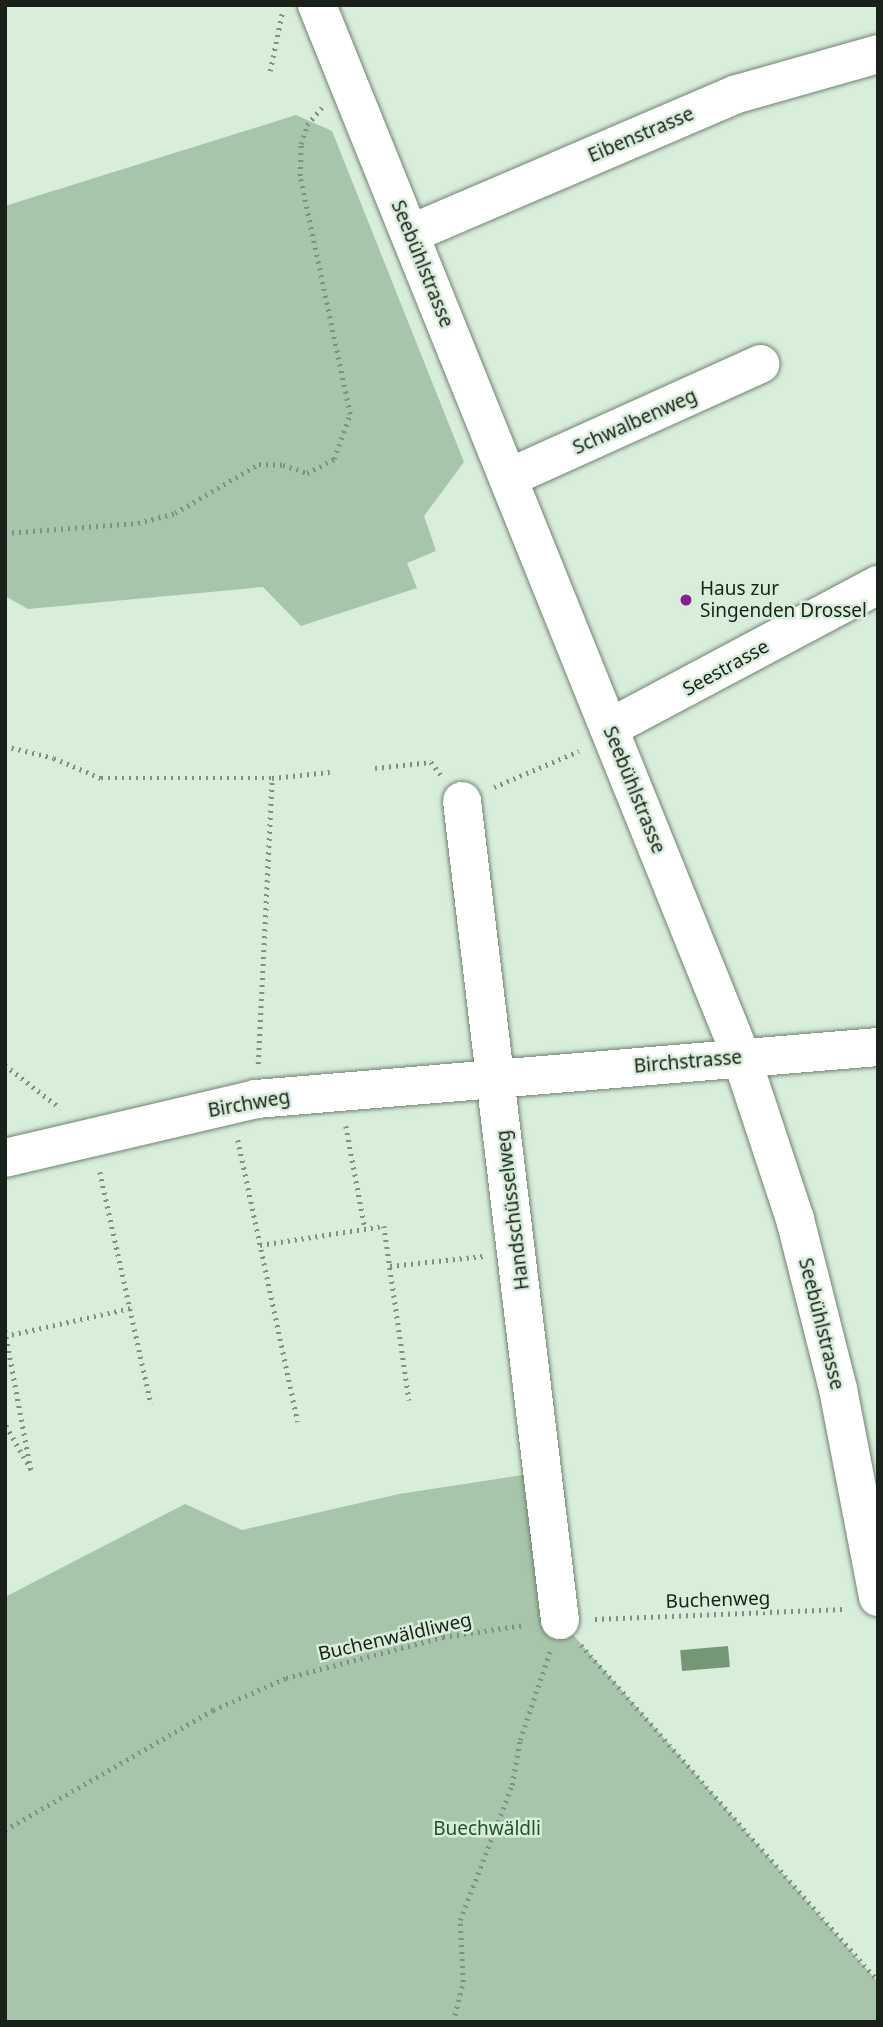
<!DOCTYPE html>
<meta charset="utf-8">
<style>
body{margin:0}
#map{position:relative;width:883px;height:2027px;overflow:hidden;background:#d8edda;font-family:"Noto Sans",sans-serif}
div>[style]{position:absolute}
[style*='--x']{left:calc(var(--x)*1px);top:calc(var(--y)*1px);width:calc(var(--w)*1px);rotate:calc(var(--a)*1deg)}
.green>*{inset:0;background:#a7c5aa}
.water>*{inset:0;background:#749778;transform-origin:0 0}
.path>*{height:4.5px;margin-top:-2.25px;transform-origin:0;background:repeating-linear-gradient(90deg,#819082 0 2px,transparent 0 7px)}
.roads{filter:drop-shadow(0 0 2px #708372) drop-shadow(0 0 2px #708372)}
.street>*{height:38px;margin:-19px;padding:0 19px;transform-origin:19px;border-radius:19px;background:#fff}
.dots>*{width:19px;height:19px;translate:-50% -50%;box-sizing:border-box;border:4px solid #d8edda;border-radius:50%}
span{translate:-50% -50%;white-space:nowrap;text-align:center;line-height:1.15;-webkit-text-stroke:5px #d8edda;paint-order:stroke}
.street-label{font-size:19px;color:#19211a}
.poi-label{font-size:19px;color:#19211a}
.left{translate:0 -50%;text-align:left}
.park-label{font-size:19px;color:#1f5329}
.frame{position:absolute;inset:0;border:7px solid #19211a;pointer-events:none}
</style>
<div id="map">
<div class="green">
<i style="clip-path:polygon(296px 115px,332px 131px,464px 462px,424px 516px,436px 551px,407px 563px,417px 588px,301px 626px,263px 587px,28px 609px,5px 596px,5px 206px)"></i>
<i style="clip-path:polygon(543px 1472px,560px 1620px,878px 1982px,878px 2022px,5px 2022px,5px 1597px,185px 1504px,242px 1530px,399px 1494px)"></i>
</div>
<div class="water">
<i style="left:728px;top:1646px;width:21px;height:48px;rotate:85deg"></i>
</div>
<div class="path">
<i style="--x:270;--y:71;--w:59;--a:-78.3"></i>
<i style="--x:5;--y:533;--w:133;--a:-4.3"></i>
<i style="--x:138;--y:523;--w:38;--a:-15"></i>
<i style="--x:175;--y:513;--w:97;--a:-30.3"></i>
<i style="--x:259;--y:464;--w:24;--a:2"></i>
<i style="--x:283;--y:465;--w:25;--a:18"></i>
<i style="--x:307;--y:473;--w:30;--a:-27"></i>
<i style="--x:334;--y:459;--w:48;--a:-70.4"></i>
<i style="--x:350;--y:414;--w:243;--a:-101.9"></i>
<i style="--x:300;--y:176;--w:32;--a:-88"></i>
<i style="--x:301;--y:144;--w:20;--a:-72"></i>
<i style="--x:307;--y:125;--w:23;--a:-50"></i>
<i style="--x:5;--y:746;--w:50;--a:13.8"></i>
<i style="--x:54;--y:758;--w:51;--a:23.1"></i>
<i style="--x:101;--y:778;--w:171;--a:0"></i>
<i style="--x:272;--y:778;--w:58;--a:-5.9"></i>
<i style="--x:375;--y:768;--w:56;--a:-6.1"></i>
<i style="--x:431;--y:762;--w:16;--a:52"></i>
<i style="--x:494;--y:787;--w:92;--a:-23"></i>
<i style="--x:258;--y:1064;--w:286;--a:-87.2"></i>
<i style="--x:5;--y:1065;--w:70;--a:38"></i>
<i style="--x:346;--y:1126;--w:105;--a:79.5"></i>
<i style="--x:238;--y:1140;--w:288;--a:78"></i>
<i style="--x:100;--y:1172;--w:238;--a:77.6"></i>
<i style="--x:260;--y:1245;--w:125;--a:-8.7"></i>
<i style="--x:384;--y:1226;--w:176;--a:81.8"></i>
<i style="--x:390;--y:1266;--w:94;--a:-6.1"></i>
<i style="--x:5;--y:1330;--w:142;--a:79.5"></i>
<i style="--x:31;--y:1470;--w:52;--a:-120"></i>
<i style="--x:5;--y:1336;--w:129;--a:-12.5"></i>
<i style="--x:595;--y:1619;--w:250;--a:-2.3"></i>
<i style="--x:581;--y:1645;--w:448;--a:48.5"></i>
<i style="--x:5;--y:1830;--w:240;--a:-30"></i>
<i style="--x:213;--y:1710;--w:80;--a:-23.7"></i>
<i style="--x:286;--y:1678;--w:162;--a:-14.6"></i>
<i style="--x:443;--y:1637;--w:82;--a:-8.4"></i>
<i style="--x:453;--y:2022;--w:41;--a:-76"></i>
<i style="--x:463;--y:1982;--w:62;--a:-92.8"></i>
<i style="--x:460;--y:1920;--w:145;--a:-68.9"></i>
<i style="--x:512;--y:1785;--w:46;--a:-79.9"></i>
<i style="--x:520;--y:1740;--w:94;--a:-71.4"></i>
</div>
<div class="roads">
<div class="street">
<i style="--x:317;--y:5;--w:1133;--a:68.03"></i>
<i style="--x:741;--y:1056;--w:172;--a:71.7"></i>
<i style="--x:795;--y:1219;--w:175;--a:75.8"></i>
<i style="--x:838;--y:1389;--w:212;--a:79.1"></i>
<i style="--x:410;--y:234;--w:356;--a:-23.2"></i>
<i style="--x:737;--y:94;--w:147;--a:-15.8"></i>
<i style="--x:508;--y:478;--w:277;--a:-24.3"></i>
<i style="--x:609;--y:728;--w:305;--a:-28"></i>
<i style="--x:462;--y:801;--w:825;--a:83.18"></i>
<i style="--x:5;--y:1158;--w:258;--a:-13.2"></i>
<i style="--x:256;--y:1099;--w:624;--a:-4.78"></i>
</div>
</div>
<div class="dots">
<i style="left:686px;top:600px;background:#822490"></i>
</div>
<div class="street-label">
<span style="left:641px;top:135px;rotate:-23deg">Eibenstrasse</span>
<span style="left:422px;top:264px;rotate:68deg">Seebühlstrasse</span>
<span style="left:635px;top:422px;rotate:-24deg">Schwalbenweg</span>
<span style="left:726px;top:668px;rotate:-29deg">Seestrasse</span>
<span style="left:634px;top:790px;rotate:68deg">Seebühlstrasse</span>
<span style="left:688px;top:1062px;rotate:-5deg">Birchstrasse</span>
<span style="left:249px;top:1104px;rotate:-10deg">Birchweg</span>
<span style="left:513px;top:1210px;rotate:-97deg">Handschüsselweg</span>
<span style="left:821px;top:1324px;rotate:76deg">Seebühlstrasse</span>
<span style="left:718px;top:1600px;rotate:-2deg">Buchenweg</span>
<span style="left:395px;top:1637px;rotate:-13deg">Buchenwäldliweg</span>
</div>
<div class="poi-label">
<span class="left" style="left:700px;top:600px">Haus zur<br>Singenden Drossel</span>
</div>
<div class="park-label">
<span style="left:487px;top:1829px">Buechwäldli</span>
</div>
<div class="frame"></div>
</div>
